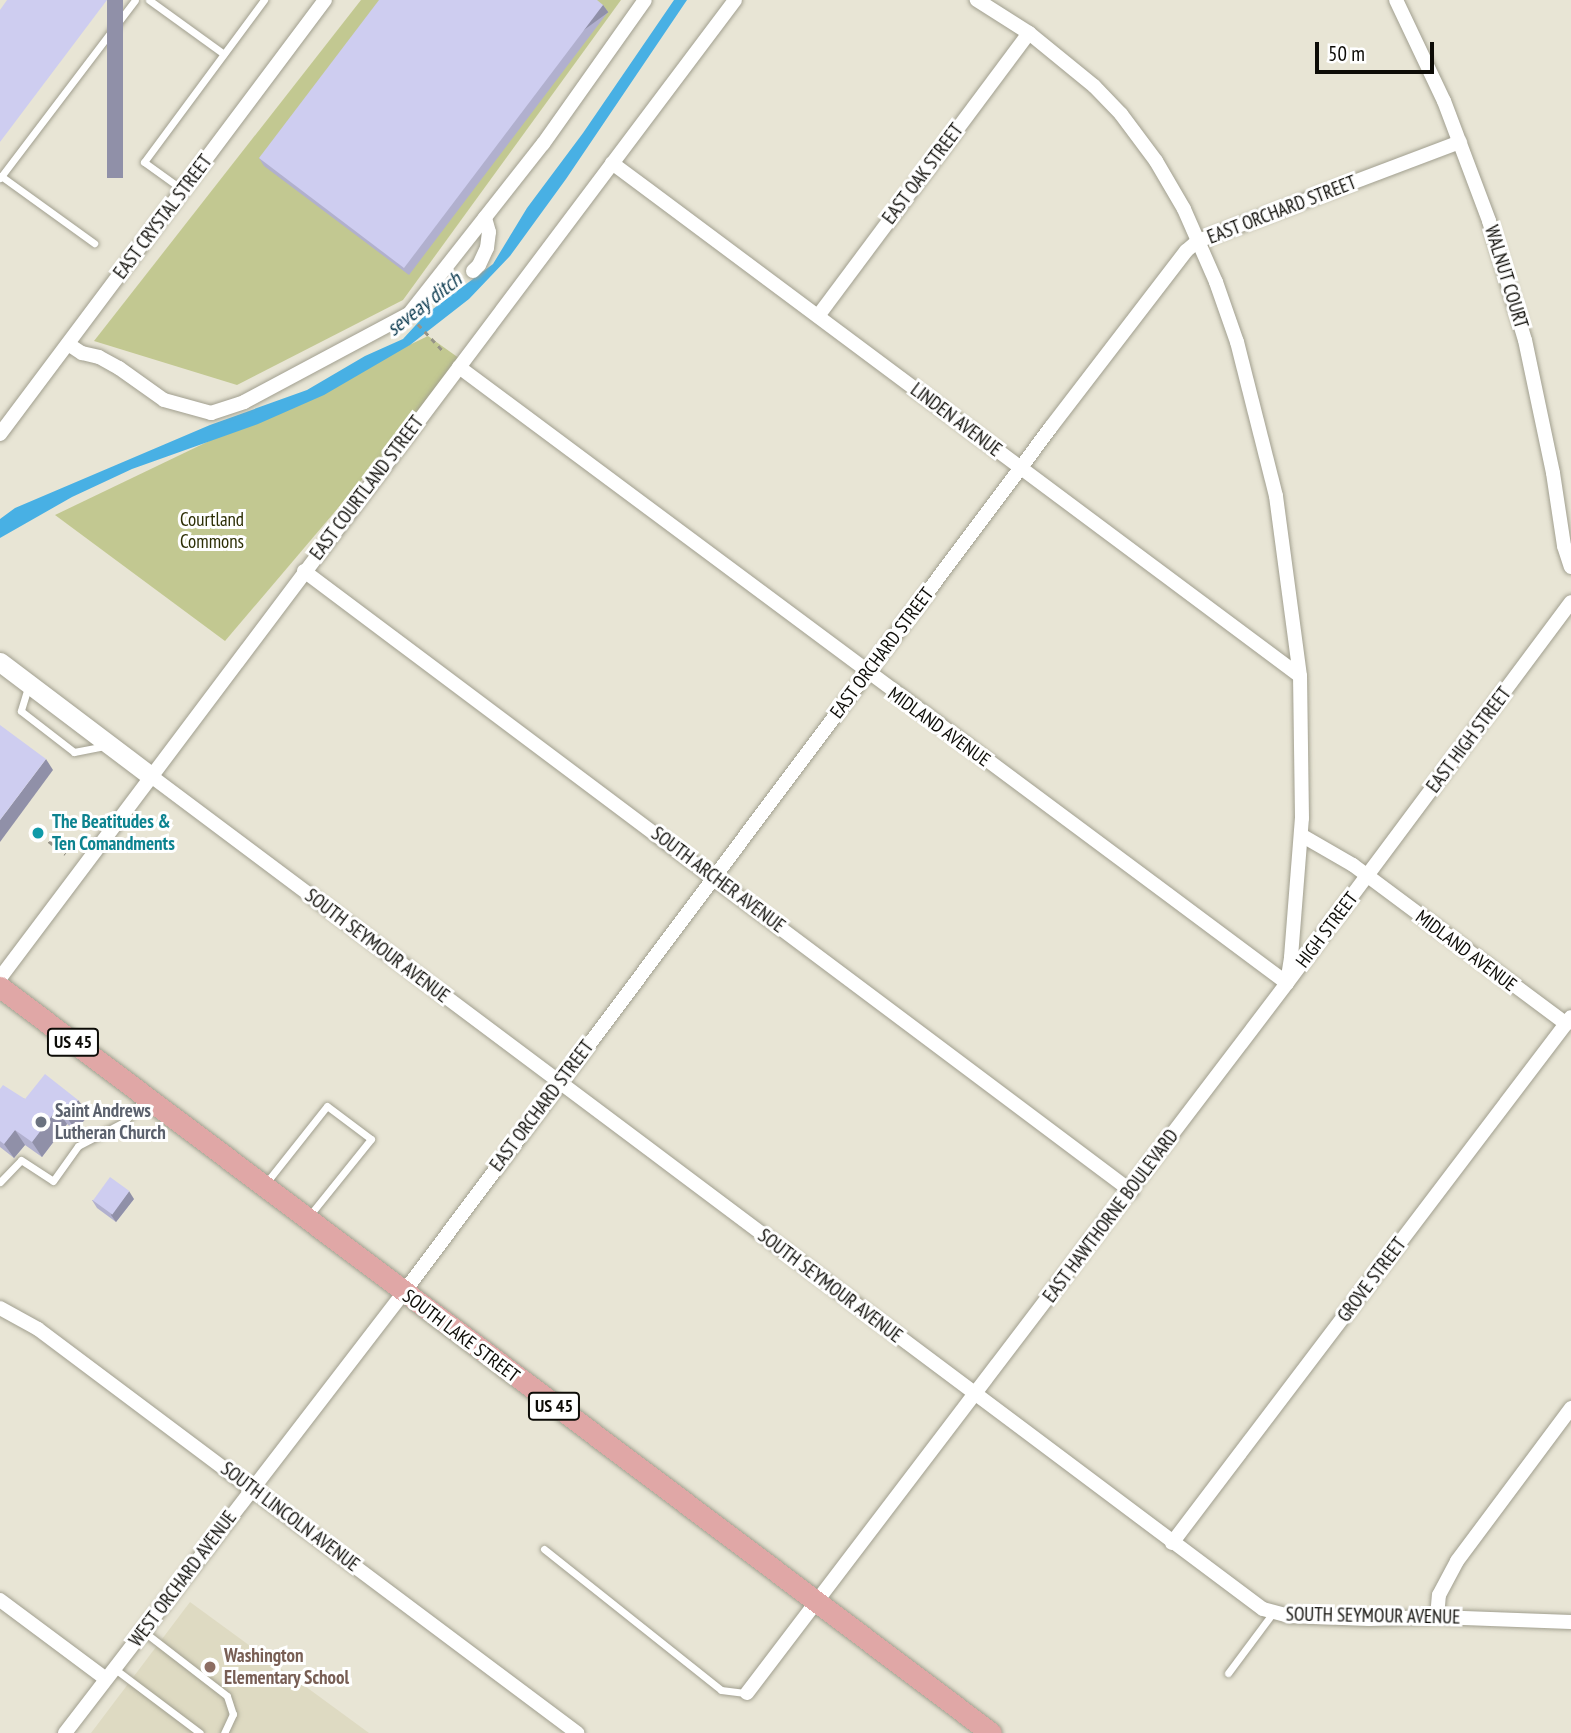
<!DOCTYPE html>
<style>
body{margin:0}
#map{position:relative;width:1571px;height:1733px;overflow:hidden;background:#e8e5d5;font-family:"PT Sans Narrow",sans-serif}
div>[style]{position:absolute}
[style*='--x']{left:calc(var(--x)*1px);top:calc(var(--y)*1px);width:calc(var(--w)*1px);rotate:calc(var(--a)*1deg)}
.built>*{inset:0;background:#dedac2}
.green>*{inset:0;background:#c2c891}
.water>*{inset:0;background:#48b0e4}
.path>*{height:2.5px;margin-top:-1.25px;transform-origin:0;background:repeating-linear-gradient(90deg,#969387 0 5px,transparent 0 10px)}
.roads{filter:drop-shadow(0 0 2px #a19f8f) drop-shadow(0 0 2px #a19f8f)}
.lane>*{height:7px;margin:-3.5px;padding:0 3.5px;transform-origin:3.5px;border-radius:3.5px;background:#fff}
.street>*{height:14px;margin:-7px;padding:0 7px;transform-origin:7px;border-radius:7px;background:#fff}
.secondary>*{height:19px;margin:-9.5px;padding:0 9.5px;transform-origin:9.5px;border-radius:9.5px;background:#fff}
.primary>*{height:21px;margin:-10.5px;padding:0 10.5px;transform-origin:10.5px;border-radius:10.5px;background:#e0a7a6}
.wall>*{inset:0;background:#b1b0ce}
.shaded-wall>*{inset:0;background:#9090a8;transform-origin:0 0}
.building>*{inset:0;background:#cecdf0;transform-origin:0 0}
.dots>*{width:19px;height:19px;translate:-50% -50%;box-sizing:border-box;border:4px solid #fff;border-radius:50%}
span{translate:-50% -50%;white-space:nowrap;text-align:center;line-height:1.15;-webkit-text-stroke:6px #fff;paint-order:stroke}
.shield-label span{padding:2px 5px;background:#fff;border:2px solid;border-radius:5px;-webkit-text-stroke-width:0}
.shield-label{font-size:18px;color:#0d0c07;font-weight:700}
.street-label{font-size:19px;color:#0d0c07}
.park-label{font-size:19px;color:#2c2e04}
.culture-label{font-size:19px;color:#0d838f;font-weight:700}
.left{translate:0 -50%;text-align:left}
.worship-label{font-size:19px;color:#5b616d;font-weight:700}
.education-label{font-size:19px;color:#785e54;font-weight:700}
.water-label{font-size:21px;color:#09384d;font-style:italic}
.scale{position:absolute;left:1315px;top:42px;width:119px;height:32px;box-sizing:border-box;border:4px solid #0d0c07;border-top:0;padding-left:9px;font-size:21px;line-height:24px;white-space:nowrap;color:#0d0c07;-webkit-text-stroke:5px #fff;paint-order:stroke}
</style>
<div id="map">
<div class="built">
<i style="clip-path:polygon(190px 1602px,369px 1733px,91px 1733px)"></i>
</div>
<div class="green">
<i style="clip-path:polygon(361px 0,621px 0,403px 300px,237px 385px,94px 341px)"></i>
<i style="clip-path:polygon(428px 336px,463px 361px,225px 641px,55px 515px)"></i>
</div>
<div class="water">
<i style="clip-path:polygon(674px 0,687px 0,566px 179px,510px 256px,469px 299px,410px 345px,324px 395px,258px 424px,132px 469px,72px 497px,0 538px,0 519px,15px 508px,210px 425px,307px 390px,365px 356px,403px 339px,425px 315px,493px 264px,527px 208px,583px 133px)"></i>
</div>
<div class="path">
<i style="--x:418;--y:324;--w:38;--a:47"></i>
<i style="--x:41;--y:835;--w:4;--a:-45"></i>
<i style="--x:44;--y:832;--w:7;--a:-146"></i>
<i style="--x:38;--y:828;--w:9;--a:126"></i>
<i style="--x:33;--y:835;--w:6;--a:39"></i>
<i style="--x:38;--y:839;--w:5;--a:-53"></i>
<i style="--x:41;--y:835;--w:31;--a:38"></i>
</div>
<div class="roads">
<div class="lane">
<i style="--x:149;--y:0;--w:92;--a:35.8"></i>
<i style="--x:1;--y:176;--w:115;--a:35.8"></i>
<i style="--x:0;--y:178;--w:223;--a:-52.8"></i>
<i style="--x:183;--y:190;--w:48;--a:-144.3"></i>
<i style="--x:144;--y:162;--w:202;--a:-53.5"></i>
<i style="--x:29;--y:684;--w:28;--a:107"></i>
<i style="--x:21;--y:711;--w:67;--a:37.7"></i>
<i style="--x:74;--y:752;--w:31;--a:-11"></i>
<i style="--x:0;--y:1182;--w:30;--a:-46"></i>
<i style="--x:21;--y:1160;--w:38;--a:33"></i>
<i style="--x:53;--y:1181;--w:43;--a:-54.5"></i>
<i style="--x:78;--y:1146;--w:52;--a:-27.6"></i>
<i style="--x:124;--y:1122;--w:32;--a:-49"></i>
<i style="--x:266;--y:1183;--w:98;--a:-51.6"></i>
<i style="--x:327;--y:1106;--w:55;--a:36.9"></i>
<i style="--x:371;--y:1139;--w:99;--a:128.8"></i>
<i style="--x:544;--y:1549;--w:226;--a:38.5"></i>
<i style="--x:721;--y:1690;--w:26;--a:7"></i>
<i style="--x:143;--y:1631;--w:106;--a:37.7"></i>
<i style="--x:227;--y:1696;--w:19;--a:72"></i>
<i style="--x:233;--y:1714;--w:21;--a:115"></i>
<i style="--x:115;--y:1669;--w:106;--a:37"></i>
<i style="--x:1228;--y:1673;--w:74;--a:-53.3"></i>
</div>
<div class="street">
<i style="--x:1396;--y:0;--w:112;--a:64.6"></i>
<i style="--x:1444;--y:101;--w:128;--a:69.4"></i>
<i style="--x:1489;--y:221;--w:124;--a:73.2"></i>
<i style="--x:1525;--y:340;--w:136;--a:78.1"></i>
<i style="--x:1553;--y:473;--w:74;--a:81.4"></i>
<i style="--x:1564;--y:546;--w:22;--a:72"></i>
<i style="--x:612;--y:163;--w:858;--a:36.71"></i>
<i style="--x:473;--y:271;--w:8;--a:-45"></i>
<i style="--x:479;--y:265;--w:19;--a:-65"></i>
<i style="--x:487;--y:248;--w:16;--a:-83"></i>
<i style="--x:489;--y:232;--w:15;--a:-106"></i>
<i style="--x:818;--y:316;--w:353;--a:-53.3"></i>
<i style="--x:68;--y:344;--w:17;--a:33"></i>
<i style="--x:82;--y:353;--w:17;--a:13"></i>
<i style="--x:99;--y:357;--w:23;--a:29"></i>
<i style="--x:119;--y:368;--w:55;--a:35.4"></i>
<i style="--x:164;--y:400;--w:49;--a:15.5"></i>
<i style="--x:211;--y:413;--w:35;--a:-18"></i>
<i style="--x:244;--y:402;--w:187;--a:-28.1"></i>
<i style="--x:409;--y:314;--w:216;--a:-51.8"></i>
<i style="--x:543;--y:144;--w:176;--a:-54.7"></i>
<i style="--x:459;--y:367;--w:1032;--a:36.65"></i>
<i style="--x:1287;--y:983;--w:475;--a:-53.3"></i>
<i style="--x:0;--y:434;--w:542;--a:-53.17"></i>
<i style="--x:304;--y:571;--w:1034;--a:36.86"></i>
<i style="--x:151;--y:776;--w:1389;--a:36.84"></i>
<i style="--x:1263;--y:1609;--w:28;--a:15"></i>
<i style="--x:1290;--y:1616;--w:79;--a:2.2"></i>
<i style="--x:1369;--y:1619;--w:68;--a:-1.7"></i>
<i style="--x:1437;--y:1617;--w:134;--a:2.1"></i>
<i style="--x:1301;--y:835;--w:60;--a:30"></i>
<i style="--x:1353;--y:865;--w:266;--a:36.7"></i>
<i style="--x:0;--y:978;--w:1223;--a:-53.07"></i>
<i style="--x:0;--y:1308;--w:43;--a:28.9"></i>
<i style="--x:38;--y:1329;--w:674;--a:36.85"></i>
<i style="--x:1172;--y:1543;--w:660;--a:-52.82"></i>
<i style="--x:0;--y:1600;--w:132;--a:36.7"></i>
<i style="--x:1437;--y:1617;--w:22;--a:-85"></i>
<i style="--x:1439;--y:1595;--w:38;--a:-62"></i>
<i style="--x:1457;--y:1561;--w:191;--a:-53.3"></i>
<i style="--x:747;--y:1693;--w:892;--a:-52.74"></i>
<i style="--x:1287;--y:983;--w:26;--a:-81"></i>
<i style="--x:1291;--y:957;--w:139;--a:-85.5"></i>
<i style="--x:1302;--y:818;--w:142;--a:-90.8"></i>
<i style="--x:1300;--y:676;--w:182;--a:-97.6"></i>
<i style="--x:1276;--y:496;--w:159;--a:-104.2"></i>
<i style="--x:1237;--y:342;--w:64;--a:-109.3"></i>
<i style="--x:1216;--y:282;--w:80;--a:-113.7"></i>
<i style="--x:1184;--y:209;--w:56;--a:-120.3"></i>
<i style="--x:1156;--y:161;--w:59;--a:-126.7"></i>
<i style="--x:1121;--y:114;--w:39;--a:-134"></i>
<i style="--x:1094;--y:86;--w:84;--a:-140.8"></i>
<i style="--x:1029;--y:33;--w:62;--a:-147.6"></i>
<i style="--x:65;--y:1733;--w:556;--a:-52.45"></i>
<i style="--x:404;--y:1292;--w:1080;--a:-53.2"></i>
<i style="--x:1051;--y:427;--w:222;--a:-52.5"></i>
<i style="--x:1186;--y:251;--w:16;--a:-40"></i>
<i style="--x:1198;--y:241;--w:280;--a:-20.7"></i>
</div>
<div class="secondary">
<i style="--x:0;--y:662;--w:189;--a:37.1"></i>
</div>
<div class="primary">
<i style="--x:0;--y:987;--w:1240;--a:36.97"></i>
</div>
</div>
<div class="wall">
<i style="clip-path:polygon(603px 5px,608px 12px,409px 275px,264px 166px,259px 158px)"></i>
<i style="clip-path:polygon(0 1089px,25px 1099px,89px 1114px,76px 1131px,67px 1124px,42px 1157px,25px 1145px,14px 1158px,0 1147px)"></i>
<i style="clip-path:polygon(134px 1199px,116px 1222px,97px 1208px,92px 1200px)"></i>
</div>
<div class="shaded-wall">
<i style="left:107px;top:0;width:16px;height:178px"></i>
<i style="left:603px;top:5px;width:9px;height:330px;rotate:54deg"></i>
<i style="clip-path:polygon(46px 759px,53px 770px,0 842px,0 820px)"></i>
<i style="clip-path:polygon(78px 1100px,89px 1114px,76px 1131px,66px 1116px)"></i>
<i style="clip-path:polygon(57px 1109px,67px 1124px,42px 1157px,32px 1142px)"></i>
<i style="clip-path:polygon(15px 1130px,25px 1145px,14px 1158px,4px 1144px)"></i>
<i style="clip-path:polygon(129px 1191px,134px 1199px,116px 1222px,111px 1215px)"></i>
</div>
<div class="building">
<i style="clip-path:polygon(7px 0,107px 0,0 142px,0 10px)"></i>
<i style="clip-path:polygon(379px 0,597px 0,603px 5px,404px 268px,259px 158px)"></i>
<i style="clip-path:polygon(0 725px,46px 759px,0 820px)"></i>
<i style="clip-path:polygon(45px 1074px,78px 1100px,66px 1116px,57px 1109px,32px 1142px,15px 1130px,4px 1144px,0 1141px,0 1089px,3px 1085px,25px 1099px)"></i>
<i style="left:110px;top:1177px;width:24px;height:29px;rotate:36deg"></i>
</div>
<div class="dots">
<i style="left:38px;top:833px;background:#0f9aa8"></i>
<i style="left:41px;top:1122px;background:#6b7280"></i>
<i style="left:210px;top:1667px;background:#8d6e63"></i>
</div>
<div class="shield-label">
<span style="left:73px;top:1042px">US 45</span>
<span style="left:554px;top:1406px">US 45</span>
</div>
<div class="street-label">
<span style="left:923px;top:174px;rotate:-53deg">EAST OAK STREET</span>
<span style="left:1282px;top:210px;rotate:-21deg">EAST ORCHARD STREET</span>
<span style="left:163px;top:217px;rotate:-53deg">EAST CRYSTAL STREET</span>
<span style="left:1506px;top:277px;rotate:73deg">WALNUT COURT</span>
<span style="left:956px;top:420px;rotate:37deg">LINDEN AVENUE</span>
<span style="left:367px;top:488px;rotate:-53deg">EAST COURTLAND STREET</span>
<span style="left:882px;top:653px;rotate:-53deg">EAST ORCHARD STREET</span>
<span style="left:939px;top:727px;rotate:36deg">MIDLAND AVENUE</span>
<span style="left:1469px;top:740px;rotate:-53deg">EAST HIGH STREET</span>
<span style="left:718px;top:880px;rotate:37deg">SOUTH ARCHER AVENUE</span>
<span style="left:1327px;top:930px;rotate:-53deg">HIGH STREET</span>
<span style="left:377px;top:946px;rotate:37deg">SOUTH SEYMOUR AVENUE</span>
<span style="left:1466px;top:951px;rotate:37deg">MIDLAND AVENUE</span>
<span style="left:542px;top:1106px;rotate:-53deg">EAST ORCHARD STREET</span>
<span style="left:1111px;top:1216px;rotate:-53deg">EAST HAWTHORNE BOULEVARD</span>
<span style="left:1372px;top:1280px;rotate:-53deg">GROVE STREET</span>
<span style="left:830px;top:1286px;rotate:37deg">SOUTH SEYMOUR AVENUE</span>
<span style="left:461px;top:1336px;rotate:37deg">SOUTH LAKE STREET</span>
<span style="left:290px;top:1517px;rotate:37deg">SOUTH LINCOLN AVENUE</span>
<span style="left:183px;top:1579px;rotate:-53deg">WEST ORCHARD AVENUE</span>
<span style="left:1373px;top:1616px;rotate:1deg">SOUTH SEYMOUR AVENUE</span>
</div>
<div class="park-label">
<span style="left:212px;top:531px">Courtland<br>Commons</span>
</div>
<div class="culture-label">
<span class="left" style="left:52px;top:833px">The Beatitudes &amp;<br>Ten Comandments</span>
</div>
<div class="worship-label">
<span class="left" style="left:55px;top:1122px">Saint Andrews<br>Lutheran Church</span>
</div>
<div class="education-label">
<span class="left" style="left:224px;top:1667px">Washington<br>Elementary School</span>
</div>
<div class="water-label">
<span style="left:424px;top:304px;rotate:-38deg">seveay ditch</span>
</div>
<div class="scale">50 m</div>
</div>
